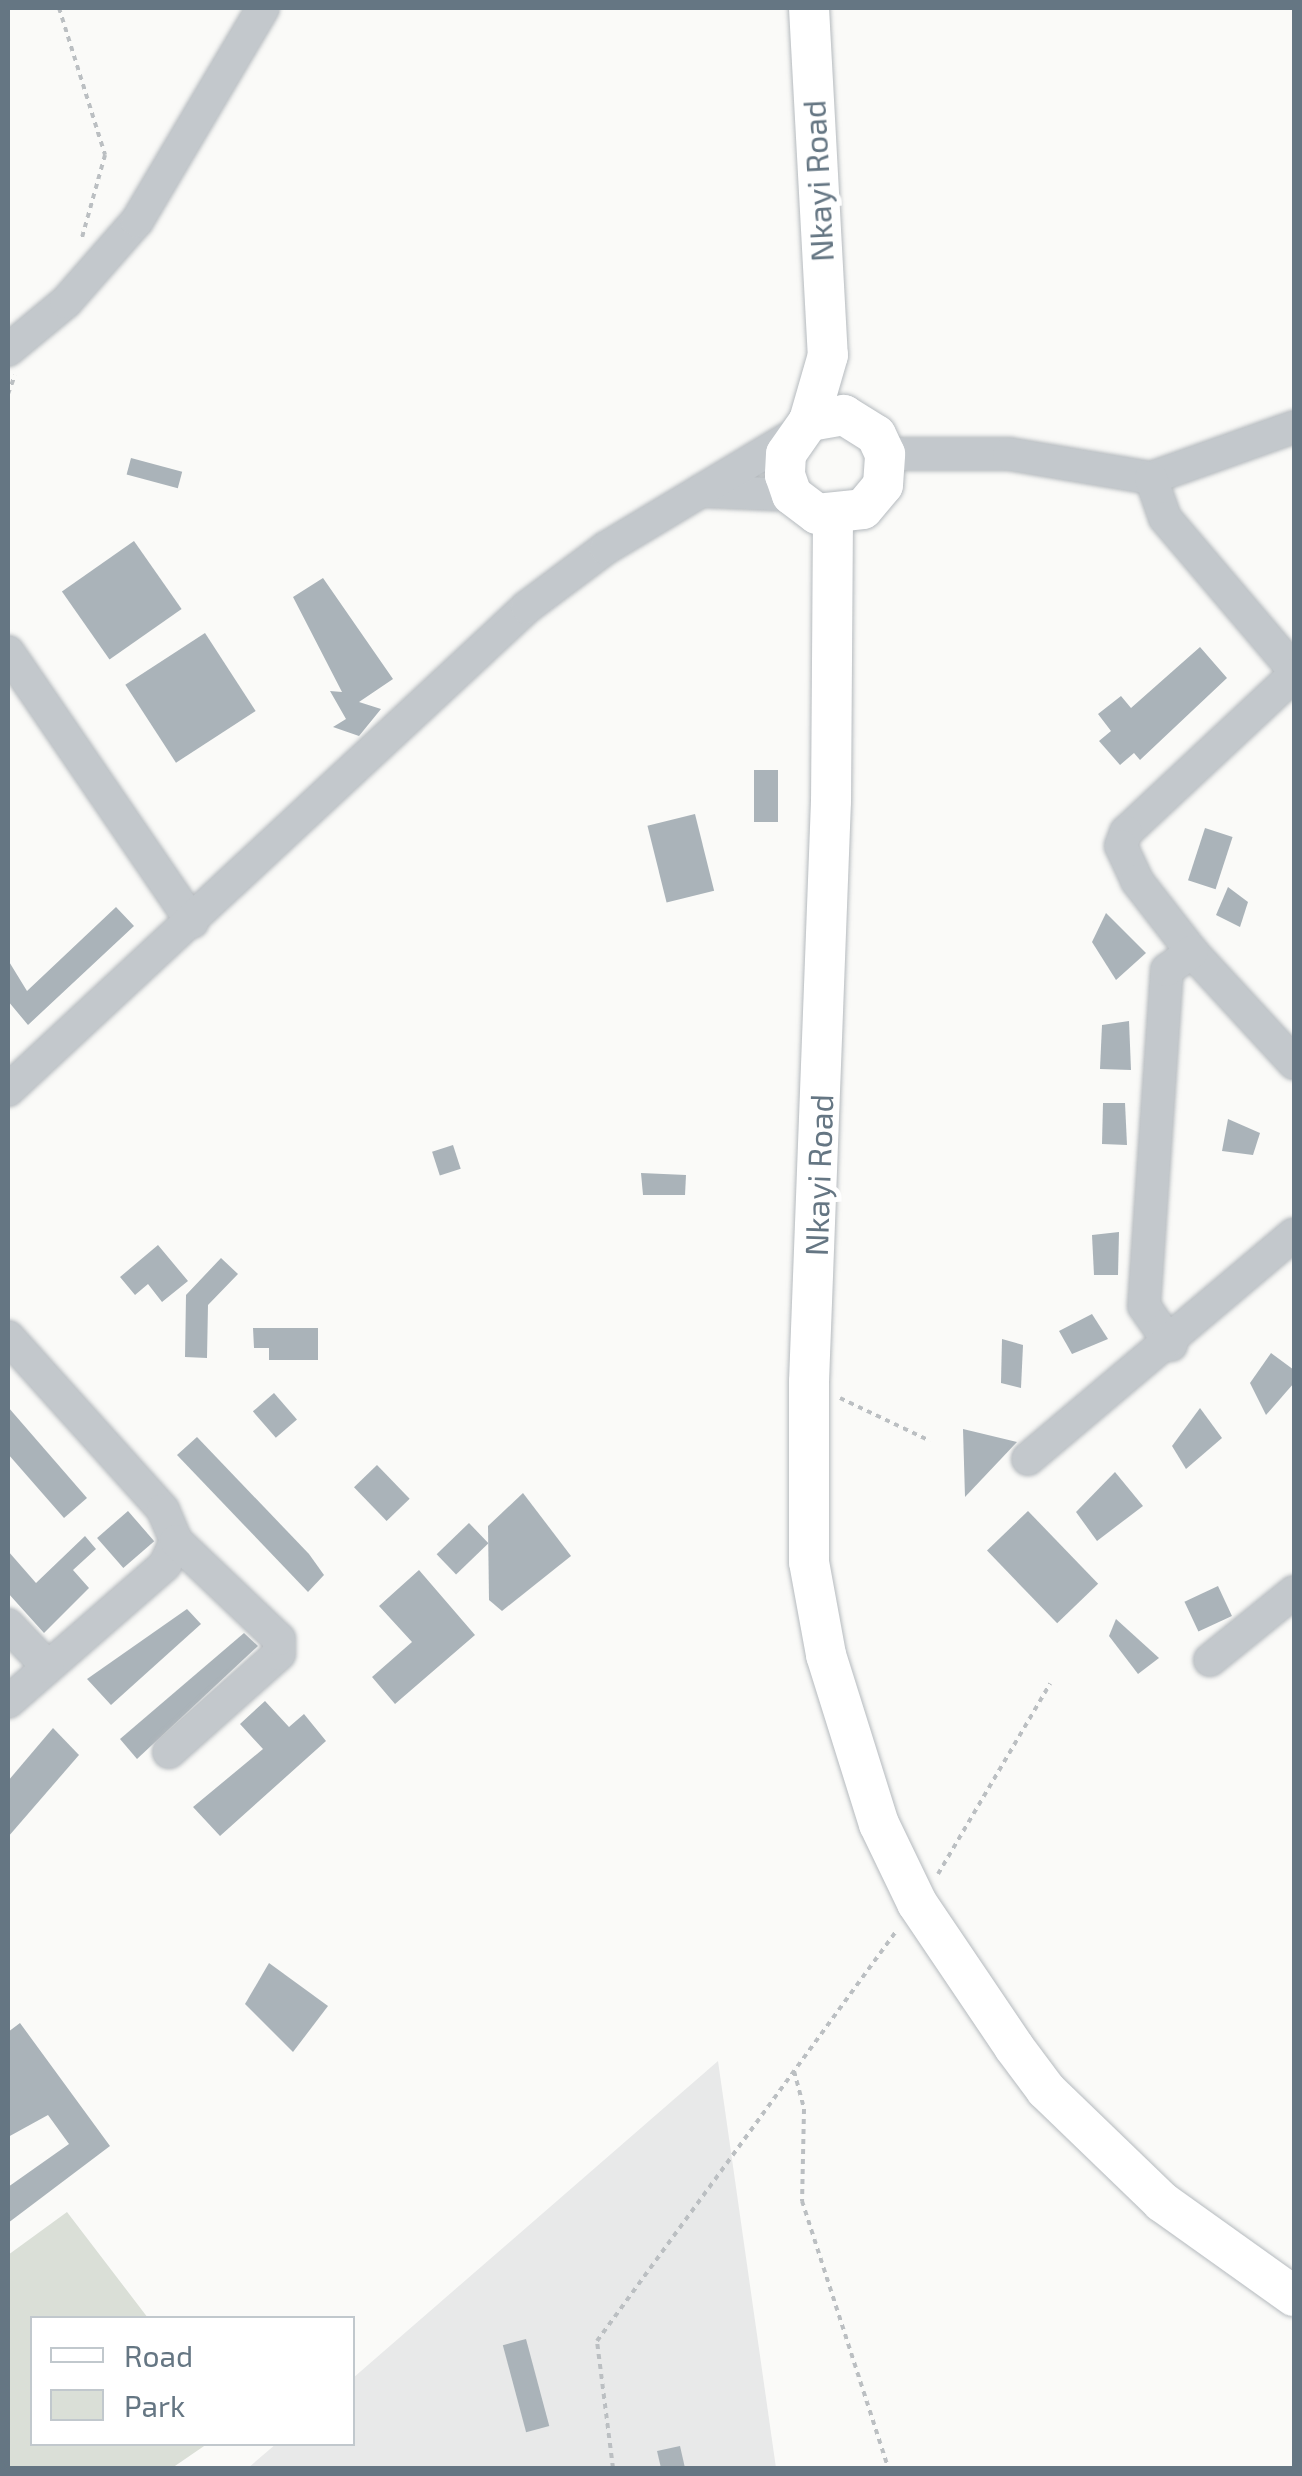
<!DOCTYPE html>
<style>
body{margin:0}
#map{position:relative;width:1302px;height:2476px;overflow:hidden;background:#fafaf8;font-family:"Exo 2",sans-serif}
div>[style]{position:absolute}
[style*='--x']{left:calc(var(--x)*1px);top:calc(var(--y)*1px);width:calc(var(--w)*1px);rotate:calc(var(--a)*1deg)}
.built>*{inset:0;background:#e8e9e9}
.green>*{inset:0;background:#dadfd7}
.building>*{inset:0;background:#aab3b9;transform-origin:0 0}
.path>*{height:4px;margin-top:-2px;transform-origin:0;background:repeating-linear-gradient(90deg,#bbbfc2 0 5px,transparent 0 10px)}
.roads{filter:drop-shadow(0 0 2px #b5babe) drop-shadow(0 0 2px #b5babe)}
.minor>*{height:32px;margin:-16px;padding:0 16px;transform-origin:16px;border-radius:16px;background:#c3c8cc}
.major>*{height:40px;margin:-20px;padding:0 20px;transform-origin:20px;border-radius:20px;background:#fff}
span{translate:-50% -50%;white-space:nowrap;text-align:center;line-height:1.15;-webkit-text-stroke:10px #fff;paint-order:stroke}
.street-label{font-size:32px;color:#657683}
.frame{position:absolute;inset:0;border:10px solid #657683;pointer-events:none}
.legend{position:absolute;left:30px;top:2316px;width:325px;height:130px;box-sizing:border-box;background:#fff;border:2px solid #c1c8cd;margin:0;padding:12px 18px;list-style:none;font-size:30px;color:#657683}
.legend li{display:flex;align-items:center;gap:20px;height:50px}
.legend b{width:50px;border:2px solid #c1c8cd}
</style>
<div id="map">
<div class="built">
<i style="clip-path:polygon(718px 2061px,776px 2468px,248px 2468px,276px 2444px,352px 2444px,353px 2378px)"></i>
</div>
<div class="green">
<i style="clip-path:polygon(67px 2212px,148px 2318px,32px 2318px,32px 2444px,207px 2444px,172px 2468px,8px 2468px,8px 2255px)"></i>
</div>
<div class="building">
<i style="left:131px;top:458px;width:53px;height:17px;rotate:15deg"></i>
<i style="left:134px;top:541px;width:83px;height:88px;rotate:55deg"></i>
<i style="clip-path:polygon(323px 578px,393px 679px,359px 702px,381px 709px,359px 736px,333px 727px,346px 719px,330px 691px,342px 692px,293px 597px)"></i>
<i style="left:205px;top:633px;width:93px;height:95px;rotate:57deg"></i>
<i style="clip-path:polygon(1200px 647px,1227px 678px,1140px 760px,1134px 753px,1120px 765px,1099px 741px,1111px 731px,1098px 714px,1121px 696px,1131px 708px)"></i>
<i style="left:754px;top:770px;width:24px;height:52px"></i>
<i style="left:695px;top:814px;width:79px;height:49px;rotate:76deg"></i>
<i style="left:1205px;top:828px;width:29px;height:55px;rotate:18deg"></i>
<i style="clip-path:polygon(1228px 887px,1248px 902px,1240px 927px,1216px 915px)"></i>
<i style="clip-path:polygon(116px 907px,134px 926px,28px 1025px,8px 1001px,8px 960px,27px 991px)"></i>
<i style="clip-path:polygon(1106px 913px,1146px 953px,1116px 980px,1092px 942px)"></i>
<i style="clip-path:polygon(1129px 1021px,1131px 1070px,1100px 1069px,1102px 1025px)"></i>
<i style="clip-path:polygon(1103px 1103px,1125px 1103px,1127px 1145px,1102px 1144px)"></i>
<i style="clip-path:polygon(1228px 1119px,1260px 1133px,1253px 1155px,1222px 1151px)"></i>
<i style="left:453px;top:1145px;width:25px;height:22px;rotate:72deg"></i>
<i style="clip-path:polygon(641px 1173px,686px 1175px,685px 1195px,643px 1195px)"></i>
<i style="clip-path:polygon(1119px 1232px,1118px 1275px,1094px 1275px,1092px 1235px)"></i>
<i style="clip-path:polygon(158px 1245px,188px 1281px,162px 1302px,148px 1284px,135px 1295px,120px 1277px)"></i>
<i style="clip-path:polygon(221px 1258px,238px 1274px,208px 1305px,207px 1358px,185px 1357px,186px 1295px)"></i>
<i style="clip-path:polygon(1092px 1314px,1108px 1339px,1072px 1354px,1059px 1331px)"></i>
<i style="clip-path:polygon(253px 1328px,318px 1328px,318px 1360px,269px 1360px,269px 1348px,254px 1348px)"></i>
<i style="clip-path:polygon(1002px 1339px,1023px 1345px,1021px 1388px,1001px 1383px)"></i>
<i style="clip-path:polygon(1271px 1353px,1294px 1370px,1294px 1383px,1266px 1415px,1250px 1383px)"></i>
<i style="left:274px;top:1393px;width:35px;height:28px;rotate:49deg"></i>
<i style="clip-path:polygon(8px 1407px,87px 1498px,64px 1518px,8px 1454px)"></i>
<i style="clip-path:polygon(1200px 1408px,1222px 1438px,1186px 1469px,1172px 1446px)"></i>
<i style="clip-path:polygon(963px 1429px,1017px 1442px,965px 1497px)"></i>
<i style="clip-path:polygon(197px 1437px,309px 1554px,324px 1575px,308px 1592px,177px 1455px)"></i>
<i style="left:377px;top:1465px;width:47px;height:32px;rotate:46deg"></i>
<i style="clip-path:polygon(1115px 1472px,1143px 1506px,1097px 1541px,1076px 1512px)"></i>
<i style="clip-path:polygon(523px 1493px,571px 1556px,502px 1611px,489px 1600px,488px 1526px)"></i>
<i style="left:128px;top:1511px;width:40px;height:41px;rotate:49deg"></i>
<i style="left:1028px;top:1511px;width:101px;height:57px;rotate:46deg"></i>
<i style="left:469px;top:1523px;width:28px;height:45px;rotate:46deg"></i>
<i style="clip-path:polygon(85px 1536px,96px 1549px,73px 1570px,89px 1588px,44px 1633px,8px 1593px,8px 1551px,36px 1583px)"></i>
<i style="clip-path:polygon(419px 1570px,475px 1635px,395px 1704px,372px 1677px,412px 1642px,379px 1606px)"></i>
<i style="left:1218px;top:1586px;width:33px;height:37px;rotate:65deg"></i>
<i style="clip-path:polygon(187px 1609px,201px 1624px,111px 1705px,87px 1679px)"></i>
<i style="clip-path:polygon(1116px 1619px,1159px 1658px,1138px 1674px,1109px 1636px)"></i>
<i style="clip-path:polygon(244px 1633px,258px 1646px,137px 1759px,120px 1739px)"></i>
<i style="clip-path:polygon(265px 1701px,289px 1727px,304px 1714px,326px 1741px,220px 1836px,193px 1807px,263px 1749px,240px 1724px)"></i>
<i style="clip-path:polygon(53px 1728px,79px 1755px,8px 1837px,8px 1781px)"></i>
<i style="clip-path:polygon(269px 1963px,328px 2006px,293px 2052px,245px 2004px)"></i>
<i style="clip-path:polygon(20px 2023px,110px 2146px,8px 2223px,8px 2187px,69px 2144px,48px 2115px,8px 2137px,8px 2032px)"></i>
<i style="left:526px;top:2339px;width:90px;height:24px;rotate:75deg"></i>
<i style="clip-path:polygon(680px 2446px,685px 2468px,661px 2468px,657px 2451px)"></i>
</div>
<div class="path">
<i style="--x:59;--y:8;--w:154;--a:72.6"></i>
<i style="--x:105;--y:155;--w:89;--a:105.6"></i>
<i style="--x:8;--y:394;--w:20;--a:-70"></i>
<i style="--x:840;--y:1398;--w:100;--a:25.5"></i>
<i style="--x:938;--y:1874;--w:221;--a:-59.5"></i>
<i style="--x:794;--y:2071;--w:39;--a:75"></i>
<i style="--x:804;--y:2109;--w:92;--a:91.2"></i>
<i style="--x:802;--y:2201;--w:281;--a:72.1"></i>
<i style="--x:613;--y:2468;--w:128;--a:-97.2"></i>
<i style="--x:597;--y:2341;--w:509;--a:-53.87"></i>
</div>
<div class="roads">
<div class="minor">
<i style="--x:8;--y:350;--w:75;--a:-39.6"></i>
<i style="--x:66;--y:302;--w:108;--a:-48.8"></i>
<i style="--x:137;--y:221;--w:247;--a:-59.4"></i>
<i style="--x:885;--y:454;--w:124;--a:0"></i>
<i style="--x:1009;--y:454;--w:144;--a:9.6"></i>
<i style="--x:1151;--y:478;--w:152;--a:-19.6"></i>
<i style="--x:1151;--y:478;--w:42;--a:70.7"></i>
<i style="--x:1165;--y:518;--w:199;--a:49.7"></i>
<i style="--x:701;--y:491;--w:91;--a:2.5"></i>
<i style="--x:8;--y:652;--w:327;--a:55.7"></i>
<i style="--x:1294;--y:675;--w:230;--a:136.9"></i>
<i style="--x:1126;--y:832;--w:15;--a:110"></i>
<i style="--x:1121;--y:846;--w:38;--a:65"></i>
<i style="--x:1137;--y:881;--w:90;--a:52.2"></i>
<i style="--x:1192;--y:952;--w:151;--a:47.4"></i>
<i style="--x:8;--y:1090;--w:709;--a:-42.94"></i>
<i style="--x:527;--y:607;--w:99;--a:-36.8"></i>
<i style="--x:606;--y:548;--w:219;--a:-31"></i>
<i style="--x:8;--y:1337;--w:232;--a:48.1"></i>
<i style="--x:163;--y:1510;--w:34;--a:67"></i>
<i style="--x:176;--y:1541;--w:26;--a:115"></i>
<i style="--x:165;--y:1565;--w:208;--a:138.9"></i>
<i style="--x:1171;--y:1345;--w:47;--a:-124.7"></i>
<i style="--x:1144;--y:1306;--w:337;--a:-86.1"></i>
<i style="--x:1167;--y:970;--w:31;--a:-36"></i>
<i style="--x:1028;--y:1459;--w:348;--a:-40.2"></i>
<i style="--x:8;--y:1625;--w:58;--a:46.4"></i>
<i style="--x:1210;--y:1660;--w:108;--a:-39"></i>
<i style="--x:169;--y:1752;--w:147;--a:-41.7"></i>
<i style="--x:279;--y:1654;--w:15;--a:-90"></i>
<i style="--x:279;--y:1639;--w:142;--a:-136.4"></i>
</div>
<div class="major">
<i style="--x:809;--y:8;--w:348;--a:86.9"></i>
<i style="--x:828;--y:355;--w:69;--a:106.1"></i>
<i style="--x:809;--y:421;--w:40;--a:124.9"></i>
<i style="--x:786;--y:454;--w:21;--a:93"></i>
<i style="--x:785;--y:475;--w:21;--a:71"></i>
<i style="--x:792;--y:495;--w:31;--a:37"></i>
<i style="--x:817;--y:514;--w:46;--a:-6.2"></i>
<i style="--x:863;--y:509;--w:31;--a:-50"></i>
<i style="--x:883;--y:485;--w:31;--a:-86"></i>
<i style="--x:885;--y:454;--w:21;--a:-115"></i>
<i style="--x:876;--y:435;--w:38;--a:-148"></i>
<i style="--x:844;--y:415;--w:36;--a:170"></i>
<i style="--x:833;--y:517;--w:284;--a:90.4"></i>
<i style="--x:831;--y:801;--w:581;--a:92.17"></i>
<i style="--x:809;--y:1382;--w:180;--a:90"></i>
<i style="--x:809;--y:1562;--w:95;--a:79.6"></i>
<i style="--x:826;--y:1655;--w:177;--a:72.6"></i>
<i style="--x:879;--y:1824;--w:88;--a:64.3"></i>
<i style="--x:917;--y:1903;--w:174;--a:56"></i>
<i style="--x:1014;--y:2047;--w:54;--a:53.3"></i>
<i style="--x:1046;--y:2090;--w:161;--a:44"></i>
<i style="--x:1162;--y:2202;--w:162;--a:35.5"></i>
</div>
</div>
<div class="street-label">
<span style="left:817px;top:181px;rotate:-93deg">Nkayi Road</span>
<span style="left:818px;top:1175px;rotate:-88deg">Nkayi Road</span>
</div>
<div class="frame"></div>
<ul class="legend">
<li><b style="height:12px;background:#fff"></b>Road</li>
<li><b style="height:28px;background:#dadfd7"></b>Park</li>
</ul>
</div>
